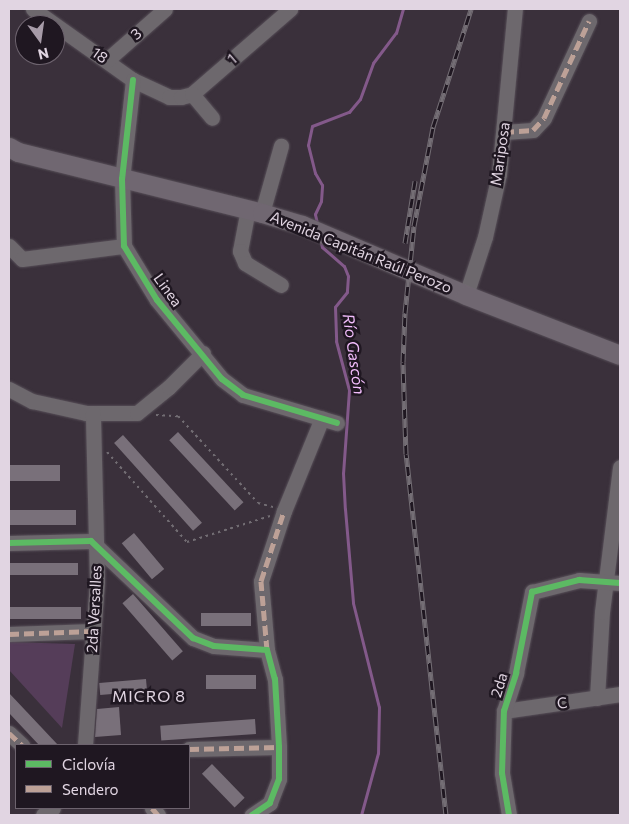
<!DOCTYPE html>
<meta charset="utf-8">
<style>
body{margin:0}
#map{position:relative;width:629px;height:824px;overflow:hidden;background:#3a303b;font-family:Commissioner,sans-serif}
div>[style]{position:absolute}
[style*='--x']{left:calc(var(--x)*1px);top:calc(var(--y)*1px);width:calc(var(--w)*1px);rotate:calc(var(--a)*1deg)}
.green>*{inset:0;background:#553d59}
.stream>*{height:3px;margin:-1.5px;padding:0 1.5px;transform-origin:1.5px;border-radius:1.5px;background:#83598a}
.building>*{inset:0;background:#79707a;transform-origin:0 0}
.path>*{height:2px;margin-top:-1px;transform-origin:0;background:repeating-linear-gradient(90deg,#726d73 0 2.5px,transparent 0 6.5px)}
.roads{filter:drop-shadow(0 0 1px #574f58) drop-shadow(0 0 1px #574f58)}
.minor>*{height:15px;margin:-7.5px;padding:0 7.5px;transform-origin:7.5px;border-radius:7.5px;background:#6d686d}
.major>*{height:19px;margin:-9.5px;padding:0 9.5px;transform-origin:9.5px;border-radius:9.5px;background:#706771}
.rail>*{height:5px;margin-top:-2.5px;transform-origin:0;background:repeating-linear-gradient(90deg,#1f1721 0 9px,#746e75 0 18px);box-sizing:border-box;border-block:1px solid #746e75}
.quiet>*{height:5px;margin-top:-2.5px;transform-origin:0;background:repeating-linear-gradient(90deg,#bda197 0 10px,transparent 0 15px)}
.cycleway>*{height:6px;margin:-3px;padding:0 3px;transform-origin:3px;border-radius:3px;background:#5cba63}
span{translate:-50% -50%;white-space:nowrap;text-align:center;line-height:1.15;-webkit-text-stroke:5px #1f1721;paint-order:stroke}
.street-label{font-size:15px;color:#e1d5e2}
.water-label{font-size:16px;color:#f1bcfb;font-style:italic}
.neighbourhood-label{font-size:16px;color:#e1d5e2;letter-spacing:1px}
.frame{position:absolute;inset:0;border:10px solid #e1d5e2;pointer-events:none}
.legend{position:absolute;left:15px;top:744px;width:175px;height:65px;box-sizing:border-box;background:#1f1721;border:1px solid #6d636e;margin:0;padding:6px 9px;list-style:none;font-size:15px;color:#e1d5e2}
.legend li{display:flex;align-items:center;gap:10px;height:25px}
.legend b{width:25px;border:1px solid #6d636e}
.north{position:absolute;left:15px;top:15px;width:50px;height:50px;box-sizing:border-box;background:#1f1721;border:1px solid #6d636e;border-radius:50%;rotate:166deg;font-size:14px;font-weight:700;line-height:20px;text-align:center;color:#e1d5e2}
.north::after{content:'';display:block;margin:auto;width:18px;height:22px;background:#a79ba8;clip-path:polygon(50% 0,100% 100%,50% 72%,0 100%)}
</style>
<div id="map">
<div class="green">
<i style="clip-path:polygon(9px 642px,75px 644px,62px 728px,9px 670px)"></i>
</div>
<div class="stream">
<i style="--x:317;--y:223;--w:9;--a:-103"></i>
<i style="--x:315;--y:214;--w:14;--a:-65"></i>
<i style="--x:321;--y:201;--w:16;--a:-86"></i>
<i style="--x:322;--y:185;--w:14;--a:-120"></i>
<i style="--x:315;--y:173;--w:29;--a:-104"></i>
<i style="--x:308;--y:145;--w:19;--a:-78"></i>
<i style="--x:312;--y:126;--w:40;--a:-21"></i>
<i style="--x:349;--y:112;--w:17;--a:-50"></i>
<i style="--x:360;--y:99;--w:38;--a:-70"></i>
<i style="--x:373;--y:63;--w:38;--a:-53"></i>
<i style="--x:396;--y:33;--w:25;--a:-74"></i>
<i style="--x:320;--y:239;--w:8;--a:76"></i>
<i style="--x:322;--y:247;--w:29;--a:41"></i>
<i style="--x:344;--y:266;--w:11;--a:68"></i>
<i style="--x:348;--y:276;--w:16;--a:94"></i>
<i style="--x:347;--y:292;--w:19;--a:129"></i>
<i style="--x:335;--y:307;--w:34;--a:88"></i>
<i style="--x:336;--y:341;--w:51;--a:75.1"></i>
<i style="--x:349;--y:390;--w:83;--a:94.1"></i>
<i style="--x:343;--y:473;--w:36;--a:87"></i>
<i style="--x:345;--y:509;--w:94;--a:85.1"></i>
<i style="--x:353;--y:603;--w:107;--a:76"></i>
<i style="--x:379;--y:707;--w:46;--a:91.2"></i>
<i style="--x:378;--y:753;--w:64;--a:105.3"></i>
</div>
<div class="building">
<i style="left:178px;top:432px;width:96px;height:12px;rotate:47deg"></i>
<i style="left:123px;top:435px;width:118px;height:12px;rotate:48deg"></i>
<i style="left:60px;top:465px;width:16px;height:51px;rotate:90deg"></i>
<i style="left:76px;top:510px;width:15px;height:67px;rotate:90deg"></i>
<i style="left:134px;top:533px;width:47px;height:16px;rotate:50deg"></i>
<i style="left:78px;top:563px;width:12px;height:69px;rotate:90deg"></i>
<i style="left:133px;top:594px;width:76px;height:14px;rotate:49deg"></i>
<i style="left:81px;top:607px;width:12px;height:71px;rotate:90deg"></i>
<i style="left:251px;top:613px;width:13px;height:50px;rotate:90deg"></i>
<i style="left:256px;top:675px;width:14px;height:50px;rotate:90deg"></i>
<i style="left:146px;top:679px;width:12px;height:47px;rotate:85deg"></i>
<i style="clip-path:polygon(9px 693px,58px 745px,39px 745px,9px 713px)"></i>
<i style="clip-path:polygon(119px 707px,121px 735px,95px 737px,97px 709px)"></i>
<i style="left:255px;top:719px;width:15px;height:95px;rotate:86deg"></i>
<i style="left:212px;top:764px;width:47px;height:14px;rotate:46deg"></i>
</div>
<div class="path">
<i style="--x:156;--y:415;--w:22;--a:3"></i>
<i style="--x:178;--y:416;--w:118;--a:47.4"></i>
<i style="--x:258;--y:503;--w:16;--a:15"></i>
<i style="--x:107;--y:452;--w:120;--a:48.4"></i>
<i style="--x:187;--y:542;--w:87;--a:-17.4"></i>
</div>
<div class="roads">
<div class="minor">
<i style="--x:33;--y:9;--w:123;--a:35.4"></i>
<i style="--x:133;--y:80;--w:40;--a:25"></i>
<i style="--x:169;--y:97;--w:12;--a:0"></i>
<i style="--x:181;--y:97;--w:11;--a:-15"></i>
<i style="--x:192;--y:94;--w:130;--a:-40.9"></i>
<i style="--x:107;--y:60;--w:77;--a:-41.3"></i>
<i style="--x:133;--y:80;--w:100;--a:96.3"></i>
<i style="--x:122;--y:179;--w:67;--a:88.3"></i>
<i style="--x:124;--y:246;--w:63;--a:58.6"></i>
<i style="--x:157;--y:300;--w:102;--a:50.6"></i>
<i style="--x:222;--y:379;--w:26;--a:37"></i>
<i style="--x:243;--y:395;--w:98;--a:16.6"></i>
<i style="--x:192;--y:94;--w:31;--a:50"></i>
<i style="--x:504;--y:132;--w:29;--a:-4"></i>
<i style="--x:533;--y:130;--w:16;--a:-47"></i>
<i style="--x:544;--y:118;--w:107;--a:-65.1"></i>
<i style="--x:248;--y:209;--w:43;--a:100.8"></i>
<i style="--x:240;--y:251;--w:13;--a:67"></i>
<i style="--x:245;--y:263;--w:42;--a:31.4"></i>
<i style="--x:262;--y:213;--w:70;--a:-74.2"></i>
<i style="--x:9;--y:246;--w:18;--a:45"></i>
<i style="--x:22;--y:259;--w:103;--a:-7.3"></i>
<i style="--x:466;--y:295;--w:61;--a:-71.9"></i>
<i style="--x:485;--y:237;--w:65;--a:-77.5"></i>
<i style="--x:499;--y:174;--w:166;--a:-84.5"></i>
<i style="--x:9;--y:389;--w:26;--a:28"></i>
<i style="--x:32;--y:401;--w:55;--a:12.5"></i>
<i style="--x:86;--y:413;--w:51;--a:0"></i>
<i style="--x:137;--y:413;--w:41;--a:-39.1"></i>
<i style="--x:169;--y:387;--w:48;--a:-45"></i>
<i style="--x:9;--y:543;--w:82;--a:-1.4"></i>
<i style="--x:91;--y:541;--w:141;--a:43.6"></i>
<i style="--x:193;--y:638;--w:22;--a:21"></i>
<i style="--x:214;--y:646;--w:53;--a:4.3"></i>
<i style="--x:267;--y:650;--w:30;--a:75"></i>
<i style="--x:275;--y:679;--w:68;--a:86.6"></i>
<i style="--x:279;--y:747;--w:32;--a:90"></i>
<i style="--x:279;--y:779;--w:26;--a:111"></i>
<i style="--x:270;--y:803;--w:22;--a:146"></i>
<i style="--x:9;--y:634;--w:84;--a:-2"></i>
<i style="--x:267;--y:650;--w:69;--a:-95"></i>
<i style="--x:261;--y:581;--w:74;--a:-71.8"></i>
<i style="--x:284;--y:511;--w:100;--a:-67.8"></i>
<i style="--x:597;--y:698;--w:86;--a:-86.7"></i>
<i style="--x:602;--y:612;--w:146;--a:-82.9"></i>
<i style="--x:504;--y:711;--w:117;--a:-8.3"></i>
<i style="--x:9;--y:733;--w:18;--a:43"></i>
<i style="--x:85;--y:745;--w:164;--a:-85.8"></i>
<i style="--x:97;--y:581;--w:168;--a:-91.4"></i>
<i style="--x:189;--y:749;--w:90;--a:-1.3"></i>
<i style="--x:152;--y:808;--w:9;--a:49"></i>
<i style="--x:43;--y:815;--w:12;--a:-35"></i>
<i style="--x:509;--y:815;--w:43;--a:-99.5"></i>
<i style="--x:502;--y:773;--w:62;--a:-88.2"></i>
<i style="--x:504;--y:711;--w:40;--a:-72"></i>
<i style="--x:516;--y:673;--w:83;--a:-78.8"></i>
<i style="--x:532;--y:592;--w:49;--a:-14.3"></i>
<i style="--x:579;--y:580;--w:41;--a:4.2"></i>
</div>
<div class="major">
<i style="--x:9;--y:147;--w:10;--a:29"></i>
<i style="--x:18;--y:152;--w:252;--a:14"></i>
<i style="--x:262;--y:213;--w:42;--a:16.7"></i>
<i style="--x:302;--y:225;--w:178;--a:23.1"></i>
<i style="--x:466;--y:295;--w:165;--a:21.3"></i>
</div>
</div>
<div class="rail">
<i style="--x:405;--y:243;--w:63;--a:-80.8"></i>
<i style="--x:446;--y:815;--w:363;--a:-96.3"></i>
<i style="--x:406;--y:454;--w:92;--a:-91.9"></i>
<i style="--x:403;--y:362;--w:49;--a:-87.7"></i>
<i style="--x:405;--y:313;--w:87;--a:-84.1"></i>
<i style="--x:414;--y:226;--w:101;--a:-79.1"></i>
<i style="--x:433;--y:127;--w:124;--a:-72.1"></i>
</div>
<div class="quiet">
<i style="--x:504;--y:132;--w:29;--a:-4"></i>
<i style="--x:533;--y:130;--w:16;--a:-47"></i>
<i style="--x:544;--y:118;--w:107;--a:-65.1"></i>
<i style="--x:9;--y:634;--w:84;--a:-2"></i>
<i style="--x:267;--y:650;--w:69;--a:-95"></i>
<i style="--x:261;--y:581;--w:74;--a:-71.8"></i>
<i style="--x:9;--y:733;--w:18;--a:43"></i>
<i style="--x:189;--y:749;--w:90;--a:-1.3"></i>
<i style="--x:152;--y:808;--w:9;--a:49"></i>
</div>
<div class="cycleway">
<i style="--x:133;--y:80;--w:100;--a:96.3"></i>
<i style="--x:122;--y:179;--w:67;--a:88.3"></i>
<i style="--x:124;--y:246;--w:63;--a:58.6"></i>
<i style="--x:157;--y:300;--w:102;--a:50.6"></i>
<i style="--x:222;--y:379;--w:26;--a:37"></i>
<i style="--x:243;--y:395;--w:98;--a:16.6"></i>
<i style="--x:9;--y:543;--w:82;--a:-1.4"></i>
<i style="--x:91;--y:541;--w:141;--a:43.6"></i>
<i style="--x:193;--y:638;--w:22;--a:21"></i>
<i style="--x:214;--y:646;--w:53;--a:4.3"></i>
<i style="--x:267;--y:650;--w:30;--a:75"></i>
<i style="--x:275;--y:679;--w:68;--a:86.6"></i>
<i style="--x:279;--y:747;--w:32;--a:90"></i>
<i style="--x:279;--y:779;--w:26;--a:111"></i>
<i style="--x:270;--y:803;--w:22;--a:146"></i>
<i style="--x:509;--y:815;--w:43;--a:-99.5"></i>
<i style="--x:502;--y:773;--w:62;--a:-88.2"></i>
<i style="--x:504;--y:711;--w:40;--a:-72"></i>
<i style="--x:516;--y:673;--w:83;--a:-78.8"></i>
<i style="--x:532;--y:592;--w:49;--a:-14.3"></i>
<i style="--x:579;--y:580;--w:41;--a:4.2"></i>
</div>
<div class="street-label">
<span style="left:136px;top:34px;rotate:-41deg">3</span>
<span style="left:100px;top:55px;rotate:35deg">18</span>
<span style="left:232px;top:59px;rotate:-41deg">1</span>
<span style="left:500px;top:154px;rotate:-82deg">Mariposa</span>
<span style="left:361px;top:252px;rotate:22deg">Avenida Capitán Raúl Perozo</span>
<span style="left:168px;top:290px;rotate:54deg">Linea</span>
<span style="left:94px;top:609px;rotate:-87deg">2da Versalles</span>
<span style="left:499px;top:685px;rotate:-73deg">2da</span>
<span style="left:562px;top:703px;rotate:-8deg">C</span>
</div>
<div class="water-label">
<span style="left:354px;top:354px;rotate:82deg">Río Gascón</span>
</div>
<div class="neighbourhood-label">
<span style="left:149px;top:696px">MICRO 8</span>
</div>
<div class="frame"></div>
<ul class="legend">
<li><b style="height:6px;background:#5cba63"></b>Ciclovía</li>
<li><b style="height:6px;background:#bda197"></b>Sendero</li>
</ul>
<div class="north">N</div>
</div>
